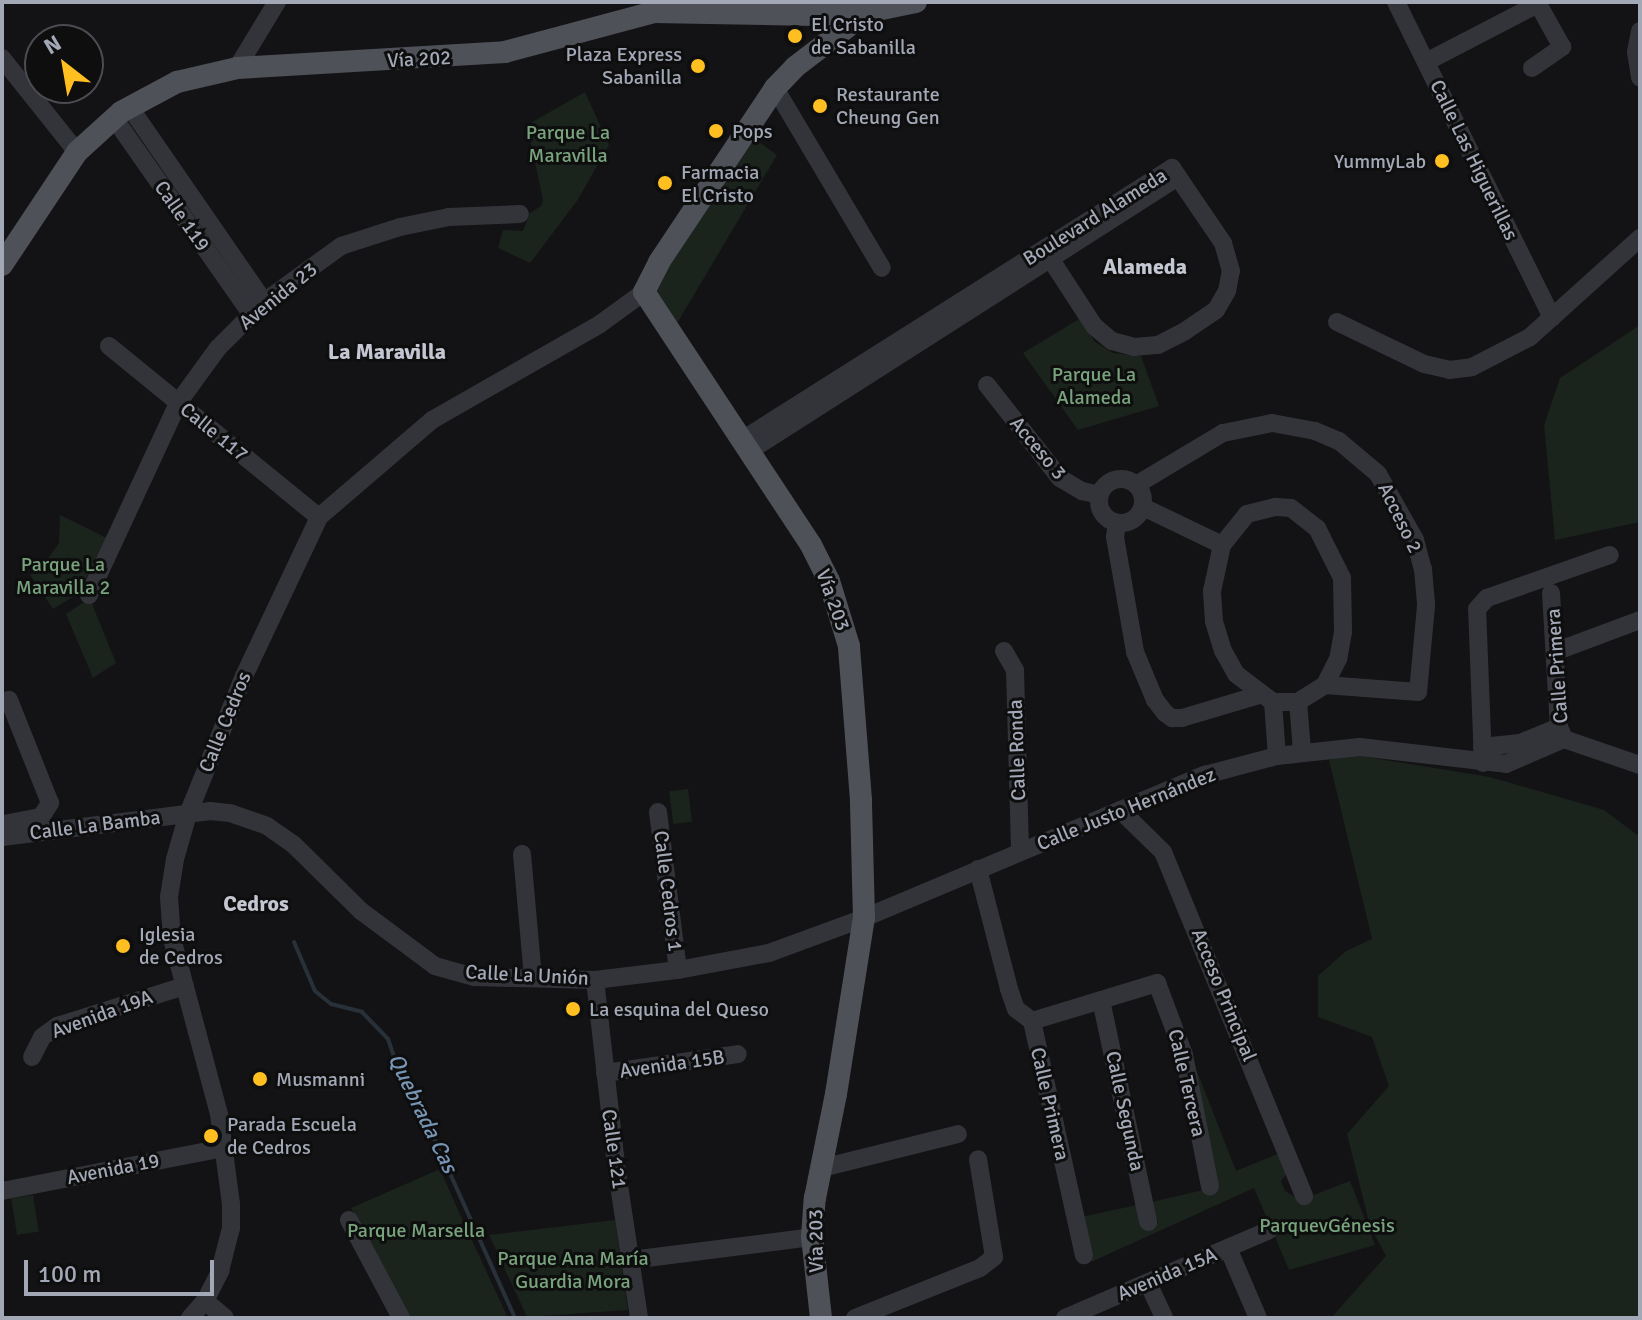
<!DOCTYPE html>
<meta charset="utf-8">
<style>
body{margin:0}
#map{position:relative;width:1642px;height:1320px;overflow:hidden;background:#131315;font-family:Signika,sans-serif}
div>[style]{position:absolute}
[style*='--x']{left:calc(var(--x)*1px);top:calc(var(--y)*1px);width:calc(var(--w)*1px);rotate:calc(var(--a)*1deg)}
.green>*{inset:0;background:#1a231c;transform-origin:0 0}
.stream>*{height:4px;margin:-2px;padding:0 2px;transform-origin:2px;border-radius:2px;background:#283139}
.minor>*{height:18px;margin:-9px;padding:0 9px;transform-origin:9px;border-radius:9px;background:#33343a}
.minor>.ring{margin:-9px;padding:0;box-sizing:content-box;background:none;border:18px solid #33343a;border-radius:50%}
.major>*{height:22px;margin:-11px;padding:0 11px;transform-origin:11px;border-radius:11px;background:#4f5159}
.dots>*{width:22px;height:22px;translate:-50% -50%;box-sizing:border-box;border:4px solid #0e0e0f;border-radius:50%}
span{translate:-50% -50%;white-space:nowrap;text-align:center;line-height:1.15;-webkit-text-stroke:6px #0e0e0f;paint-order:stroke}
.poi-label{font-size:20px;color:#a3a8b6}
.left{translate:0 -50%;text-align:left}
.right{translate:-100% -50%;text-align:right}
.street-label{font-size:20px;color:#a3a8b6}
.park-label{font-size:20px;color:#78a37d}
.neighbourhood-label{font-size:22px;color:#c4c7d2;font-weight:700}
.water-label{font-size:22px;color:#7795b4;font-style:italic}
.frame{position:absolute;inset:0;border:4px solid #a3a8b6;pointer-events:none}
.north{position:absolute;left:24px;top:24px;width:80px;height:80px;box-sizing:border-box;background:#0e0e0f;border:2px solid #4a4c52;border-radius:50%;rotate:329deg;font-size:22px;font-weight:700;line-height:32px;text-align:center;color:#a3a8b6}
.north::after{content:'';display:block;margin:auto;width:28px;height:36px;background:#ffbf20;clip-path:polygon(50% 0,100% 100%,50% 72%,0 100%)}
.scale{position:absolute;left:24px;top:1260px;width:190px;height:36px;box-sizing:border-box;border:4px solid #a3a8b6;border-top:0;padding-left:10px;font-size:24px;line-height:28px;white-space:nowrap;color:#a3a8b6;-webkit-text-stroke:6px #0e0e0f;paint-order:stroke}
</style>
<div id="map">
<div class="green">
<i style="clip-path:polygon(585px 92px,609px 145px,577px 201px,530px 263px,498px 248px,503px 230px,523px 231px,530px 213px,541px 206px,543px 200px,527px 125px)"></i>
<i style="clip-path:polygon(755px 139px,777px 155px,676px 325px,656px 298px,656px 282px)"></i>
<i style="clip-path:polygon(1079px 319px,1095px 342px,1113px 353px,1141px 356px,1159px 406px,1078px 430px,1023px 353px)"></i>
<i style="clip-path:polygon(1640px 325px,1640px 522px,1555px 540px,1544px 425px,1560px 378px)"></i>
<i style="clip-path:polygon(60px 515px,107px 538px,78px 594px,53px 609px,30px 575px,39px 571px,59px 543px)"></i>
<i style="clip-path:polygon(87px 600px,91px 601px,116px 663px,93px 678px,66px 614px)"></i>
<i style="clip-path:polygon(1348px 754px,1490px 777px,1604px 810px,1640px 837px,1640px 1318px,1331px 1318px,1386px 1256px,1370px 1226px,1347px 1134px,1389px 1086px,1372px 1037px,1318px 1017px,1318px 976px,1346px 951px,1372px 939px,1329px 760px)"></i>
<i style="left:688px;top:789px;width:33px;height:19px;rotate:83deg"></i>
<i style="clip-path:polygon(1184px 1038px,1236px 1171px,1280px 1153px,1288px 1172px,1281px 1181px,1285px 1191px,1300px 1200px,1350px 1181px,1375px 1245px,1289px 1270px,1254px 1188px,1091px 1262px,1081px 1217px,1137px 1205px,1143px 1229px,1158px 1223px,1152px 1202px,1216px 1187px)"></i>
<i style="clip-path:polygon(440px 1169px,458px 1210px,508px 1318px,411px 1318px,351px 1208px)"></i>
<i style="left:33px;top:1195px;width:37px;height:22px;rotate:81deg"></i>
<i style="clip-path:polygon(615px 1220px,628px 1310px,527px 1317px,489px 1235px)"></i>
</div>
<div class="stream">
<i style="--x:294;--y:942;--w:53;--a:66.8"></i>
<i style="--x:315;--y:991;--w:21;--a:39"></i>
<i style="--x:331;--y:1004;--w:32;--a:14"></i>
<i style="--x:362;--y:1012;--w:37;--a:46"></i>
<i style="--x:388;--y:1039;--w:43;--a:71.1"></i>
<i style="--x:402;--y:1080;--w:12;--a:31"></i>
<i style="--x:412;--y:1086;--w:18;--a:56"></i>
<i style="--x:422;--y:1101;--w:19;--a:78"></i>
<i style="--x:426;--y:1120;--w:217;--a:65.8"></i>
</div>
<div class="minor">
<i style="--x:1396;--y:2;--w:352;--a:63.7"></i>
<i style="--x:1640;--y:31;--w:21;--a:101"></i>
<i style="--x:1636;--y:52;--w:26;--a:81"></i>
<i style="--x:2;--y:58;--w:120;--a:51.4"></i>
<i style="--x:1426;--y:62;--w:126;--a:-27.4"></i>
<i style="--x:237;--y:68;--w:77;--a:-58.8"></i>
<i style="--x:1532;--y:68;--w:37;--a:-35"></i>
<i style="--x:1562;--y:47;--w:51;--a:-119.1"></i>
<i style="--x:775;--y:88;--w:209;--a:59.3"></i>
<i style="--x:129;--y:106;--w:238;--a:55.4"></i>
<i style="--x:114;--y:118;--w:239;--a:55"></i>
<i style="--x:1044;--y:249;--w:92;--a:57"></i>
<i style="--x:1094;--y:326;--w:23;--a:40"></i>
<i style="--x:1112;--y:341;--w:23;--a:15"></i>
<i style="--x:1134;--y:347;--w:24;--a:-5"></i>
<i style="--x:1158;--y:345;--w:30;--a:-27"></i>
<i style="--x:1185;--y:331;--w:37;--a:-34"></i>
<i style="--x:1216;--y:310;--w:22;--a:-60"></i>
<i style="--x:1227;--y:291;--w:20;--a:-79"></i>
<i style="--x:1231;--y:271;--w:29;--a:-106"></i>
<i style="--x:1223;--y:243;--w:80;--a:-124.3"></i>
<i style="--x:1337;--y:322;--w:97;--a:25.8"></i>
<i style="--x:1424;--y:364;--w:26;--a:13"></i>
<i style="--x:1449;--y:370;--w:23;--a:-7"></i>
<i style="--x:1472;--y:367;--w:65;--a:-27.3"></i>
<i style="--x:1530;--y:337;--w:148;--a:-42"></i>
<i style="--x:109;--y:346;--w:271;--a:39.2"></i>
<i style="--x:987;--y:385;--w:118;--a:51.9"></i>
<i style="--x:1060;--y:478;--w:26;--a:31"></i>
<i style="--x:1082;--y:491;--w:17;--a:13"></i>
<i style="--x:742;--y:440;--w:509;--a:-32.32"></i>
<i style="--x:1172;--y:168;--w:11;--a:56"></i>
<i style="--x:1178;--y:177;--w:509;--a:147.43"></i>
<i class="ring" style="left:1099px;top:479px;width:26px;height:26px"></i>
<i style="--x:1136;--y:485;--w:101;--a:-30.9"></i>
<i style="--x:1223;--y:433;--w:50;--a:-11.5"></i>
<i style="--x:1272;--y:423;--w:44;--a:10.5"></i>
<i style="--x:1315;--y:431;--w:26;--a:23"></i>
<i style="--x:1339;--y:441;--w:51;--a:40.2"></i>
<i style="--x:1378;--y:474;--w:76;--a:60.7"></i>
<i style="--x:1415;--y:540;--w:30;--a:75"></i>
<i style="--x:1423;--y:569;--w:37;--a:85"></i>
<i style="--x:1426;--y:606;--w:86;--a:95.3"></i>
<i style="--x:1418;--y:692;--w:93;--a:-175.7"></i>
<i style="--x:1143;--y:507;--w:88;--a:25.7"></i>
<i style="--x:1276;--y:507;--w:15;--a:4"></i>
<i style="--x:1291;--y:508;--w:33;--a:38"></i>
<i style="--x:1317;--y:528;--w:56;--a:63.4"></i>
<i style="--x:1342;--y:578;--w:54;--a:88.9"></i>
<i style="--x:1343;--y:632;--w:27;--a:100"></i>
<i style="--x:1338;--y:659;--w:29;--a:117"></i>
<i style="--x:1325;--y:685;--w:32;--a:148"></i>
<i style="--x:1298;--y:702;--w:25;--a:180"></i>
<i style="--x:1273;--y:702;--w:46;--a:-142.9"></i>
<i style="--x:1236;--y:674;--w:26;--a:-119"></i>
<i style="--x:1223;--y:651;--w:31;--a:-107"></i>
<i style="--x:1214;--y:621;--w:30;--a:-94"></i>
<i style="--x:1212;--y:591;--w:47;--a:-77.7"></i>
<i style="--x:1222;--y:545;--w:40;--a:-51"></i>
<i style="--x:1247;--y:514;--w:30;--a:-14"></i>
<i style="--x:1117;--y:524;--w:13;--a:99"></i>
<i style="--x:1115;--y:537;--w:117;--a:80.1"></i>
<i style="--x:1135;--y:652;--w:52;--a:67.4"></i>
<i style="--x:1155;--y:700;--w:16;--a:52"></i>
<i style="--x:1165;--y:713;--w:9;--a:36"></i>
<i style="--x:1172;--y:718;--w:10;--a:0"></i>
<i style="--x:1182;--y:718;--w:80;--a:-16.6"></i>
<i style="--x:1551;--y:593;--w:134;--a:86.6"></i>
<i style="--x:1559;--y:727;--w:13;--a:67"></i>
<i style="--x:89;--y:595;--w:212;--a:-65.1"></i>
<i style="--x:178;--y:403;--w:68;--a:-54"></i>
<i style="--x:218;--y:348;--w:65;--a:-45"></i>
<i style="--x:264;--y:302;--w:95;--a:-36"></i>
<i style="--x:341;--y:246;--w:62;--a:-17.9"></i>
<i style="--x:400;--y:227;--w:50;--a:-11.5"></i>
<i style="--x:449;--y:217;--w:71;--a:-2.4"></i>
<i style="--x:1004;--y:651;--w:22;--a:60"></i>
<i style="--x:1015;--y:670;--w:181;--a:88.4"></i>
<i style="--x:1557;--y:651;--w:89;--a:-20.5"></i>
<i style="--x:1273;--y:702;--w:54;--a:85.8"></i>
<i style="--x:1298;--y:702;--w:49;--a:85.3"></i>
<i style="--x:1482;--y:747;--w:38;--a:-6"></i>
<i style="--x:1520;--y:743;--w:42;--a:-22.3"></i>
<i style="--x:1483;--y:763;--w:154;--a:-92.2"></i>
<i style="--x:1477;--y:609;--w:15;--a:-48"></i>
<i style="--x:1487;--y:598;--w:130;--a:-19.3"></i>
<i style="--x:1120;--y:810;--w:60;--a:44.3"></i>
<i style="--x:1163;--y:852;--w:372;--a:67.7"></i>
<i style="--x:658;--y:812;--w:159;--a:82.8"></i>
<i style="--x:2;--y:837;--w:210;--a:-7.1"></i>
<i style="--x:210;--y:811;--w:20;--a:6"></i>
<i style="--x:230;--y:813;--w:39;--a:19"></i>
<i style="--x:267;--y:826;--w:32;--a:35"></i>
<i style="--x:293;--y:844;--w:95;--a:44.6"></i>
<i style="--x:361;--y:911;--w:92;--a:36.6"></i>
<i style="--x:435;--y:966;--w:41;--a:15.8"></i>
<i style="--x:474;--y:977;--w:121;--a:1.4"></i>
<i style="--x:595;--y:980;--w:84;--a:-6.9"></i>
<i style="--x:678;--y:970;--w:93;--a:-10.6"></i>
<i style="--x:769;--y:953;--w:101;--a:-20.2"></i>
<i style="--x:864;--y:918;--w:370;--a:-22.8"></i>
<i style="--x:1205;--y:775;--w:74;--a:-14.8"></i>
<i style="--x:1277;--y:756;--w:83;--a:-6.2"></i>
<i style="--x:1360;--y:747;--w:147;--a:6.6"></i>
<i style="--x:1506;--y:764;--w:63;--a:-23.3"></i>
<i style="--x:1564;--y:739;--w:80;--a:18.9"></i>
<i style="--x:3;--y:837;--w:13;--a:-86"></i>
<i style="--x:4;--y:824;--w:38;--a:-11"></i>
<i style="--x:41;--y:817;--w:17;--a:-57"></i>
<i style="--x:50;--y:803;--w:111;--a:-111.7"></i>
<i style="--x:522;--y:854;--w:124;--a:84.9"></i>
<i style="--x:978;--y:869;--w:124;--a:75.5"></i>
<i style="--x:1009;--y:989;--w:21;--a:71"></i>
<i style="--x:1016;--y:1009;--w:20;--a:37"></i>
<i style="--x:1032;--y:1021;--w:240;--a:77.5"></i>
<i style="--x:595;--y:980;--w:193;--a:83.5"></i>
<i style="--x:617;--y:1172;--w:148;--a:81.4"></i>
<i style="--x:1101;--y:1000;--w:227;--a:78"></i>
<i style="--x:1032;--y:1021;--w:131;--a:-16.9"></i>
<i style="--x:1157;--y:983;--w:77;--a:69.4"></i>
<i style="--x:1184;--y:1055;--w:134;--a:78.8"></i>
<i style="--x:32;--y:1057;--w:22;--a:-63"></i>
<i style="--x:42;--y:1037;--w:19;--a:-36"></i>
<i style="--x:57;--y:1026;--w:134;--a:-17.4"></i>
<i style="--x:605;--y:1073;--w:134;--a:-8.1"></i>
<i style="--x:822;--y:1168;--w:140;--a:-14"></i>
<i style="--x:2;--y:1191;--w:226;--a:-11"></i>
<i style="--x:349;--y:1220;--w:111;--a:62"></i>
<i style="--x:1228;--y:1248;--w:76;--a:66.8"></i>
<i style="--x:631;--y:1260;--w:182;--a:-7.2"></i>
<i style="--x:1148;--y:1283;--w:38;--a:65"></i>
<i style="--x:205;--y:1301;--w:26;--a:40"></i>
<i style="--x:190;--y:1318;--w:23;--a:-49"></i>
<i style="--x:205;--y:1301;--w:34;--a:-63"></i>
<i style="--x:220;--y:1271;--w:44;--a:-75.7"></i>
<i style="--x:231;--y:1228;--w:24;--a:-90"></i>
<i style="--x:231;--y:1204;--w:91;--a:-97.6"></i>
<i style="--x:219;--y:1114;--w:181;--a:-105"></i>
<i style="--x:172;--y:939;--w:42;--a:-94.1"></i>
<i style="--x:169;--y:897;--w:38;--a:-81"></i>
<i style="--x:175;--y:859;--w:47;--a:-73.9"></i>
<i style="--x:188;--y:814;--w:149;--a:-67.9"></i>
<i style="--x:244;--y:676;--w:176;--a:-64.7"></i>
<i style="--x:319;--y:517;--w:149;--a:-40.6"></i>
<i style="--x:432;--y:420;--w:193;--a:-29.7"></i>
<i style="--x:600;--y:324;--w:54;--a:-36"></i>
<i style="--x:855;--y:1318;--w:135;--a:-21.8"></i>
<i style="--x:980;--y:1268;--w:18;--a:-38"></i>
<i style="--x:994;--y:1257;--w:99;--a:-99.3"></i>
<i style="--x:1065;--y:1318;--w:222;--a:-23.3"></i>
</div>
<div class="major">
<i style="--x:2;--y:265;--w:136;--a:-56.4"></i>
<i style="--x:77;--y:152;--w:59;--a:-42.3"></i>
<i style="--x:121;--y:112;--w:64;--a:-28.2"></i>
<i style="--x:177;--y:82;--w:62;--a:-13.1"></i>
<i style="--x:237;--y:68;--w:268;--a:-3.4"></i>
<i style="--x:505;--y:52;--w:154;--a:-15"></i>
<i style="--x:654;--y:12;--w:162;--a:1.1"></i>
<i style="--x:816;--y:15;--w:51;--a:-3.4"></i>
<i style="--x:867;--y:12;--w:50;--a:-11.5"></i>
<i style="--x:821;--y:1318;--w:81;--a:-96.3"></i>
<i style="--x:812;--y:1237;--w:39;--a:-86"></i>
<i style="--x:815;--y:1198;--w:106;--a:-78.6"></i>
<i style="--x:836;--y:1094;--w:178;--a:-81"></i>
<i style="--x:864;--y:918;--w:118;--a:-91.5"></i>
<i style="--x:861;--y:800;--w:154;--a:-94.5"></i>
<i style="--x:849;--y:646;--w:68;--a:-107.1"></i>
<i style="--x:829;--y:581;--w:40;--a:-116.6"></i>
<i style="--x:811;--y:545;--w:303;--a:-123.4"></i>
<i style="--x:644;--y:292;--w:34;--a:-63"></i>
<i style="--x:659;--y:262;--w:209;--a:-56.3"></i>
<i style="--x:775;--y:88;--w:29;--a:-46"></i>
<i style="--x:795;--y:67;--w:91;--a:-37.4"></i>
</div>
<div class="dots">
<i style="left:795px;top:36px;background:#ffbf20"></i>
<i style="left:698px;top:66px;background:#ffbf20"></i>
<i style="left:820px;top:106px;background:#ffbf20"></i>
<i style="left:716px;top:131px;background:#ffbf20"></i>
<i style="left:1442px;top:161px;background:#ffbf20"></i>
<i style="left:665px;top:183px;background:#ffbf20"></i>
<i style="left:123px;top:946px;background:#ffbf20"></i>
<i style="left:573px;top:1009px;background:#ffbf20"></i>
<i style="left:260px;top:1079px;background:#ffbf20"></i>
<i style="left:211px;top:1136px;background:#ffbf20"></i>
</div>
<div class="poi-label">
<span class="left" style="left:811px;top:36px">El Cristo<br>de Sabanilla</span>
<span class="right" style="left:682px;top:66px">Plaza Express<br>Sabanilla</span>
<span class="left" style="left:836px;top:106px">Restaurante<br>Cheung Gen</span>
<span class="left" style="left:732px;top:131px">Pops</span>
<span class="right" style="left:1426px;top:161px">YummyLab</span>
<span class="left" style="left:681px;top:184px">Farmacia<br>El Cristo</span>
<span class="left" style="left:139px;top:946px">Iglesia<br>de Cedros</span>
<span class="left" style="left:589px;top:1009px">La esquina del Queso</span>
<span class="left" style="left:276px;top:1079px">Musmanni</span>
<span class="left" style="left:227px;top:1136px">Parada Escuela<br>de Cedros</span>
</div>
<div class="street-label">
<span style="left:419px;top:59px;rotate:-3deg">Vía 202</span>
<span style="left:1474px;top:160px;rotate:64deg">Calle Las Higuerillas</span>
<span style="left:182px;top:216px;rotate:55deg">Calle 119</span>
<span style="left:1095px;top:217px;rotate:-32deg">Boulevard Alameda</span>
<span style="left:278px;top:296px;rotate:-39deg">Avenida 23</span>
<span style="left:214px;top:432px;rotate:39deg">Calle 117</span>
<span style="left:1038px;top:448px;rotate:50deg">Acceso 3</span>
<span style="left:1400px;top:518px;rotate:64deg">Acceso 2</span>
<span style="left:833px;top:600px;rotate:70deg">Vía 203</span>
<span style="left:1557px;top:666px;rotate:-94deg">Calle Primera</span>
<span style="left:225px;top:722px;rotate:-68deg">Calle Cedros</span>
<span style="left:1017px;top:750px;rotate:-92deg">Calle Ronda</span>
<span style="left:1126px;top:809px;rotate:-22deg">Calle Justo Hernández</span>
<span style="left:95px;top:825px;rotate:-7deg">Calle La Bamba</span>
<span style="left:668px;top:891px;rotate:83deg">Calle Cedros 1</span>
<span style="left:527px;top:975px;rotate:3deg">Calle La Unión</span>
<span style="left:1224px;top:995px;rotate:68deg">Acceso Principal</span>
<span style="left:102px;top:1014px;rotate:-20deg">Avenida 19A</span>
<span style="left:672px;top:1064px;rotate:-8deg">Avenida 15B</span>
<span style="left:1187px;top:1083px;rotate:77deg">Calle Tercera</span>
<span style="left:1050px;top:1104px;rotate:77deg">Calle Primera</span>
<span style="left:1125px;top:1111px;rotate:78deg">Calle Segunda</span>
<span style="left:614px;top:1149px;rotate:82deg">Calle 121</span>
<span style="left:113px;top:1169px;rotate:-11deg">Avenida 19</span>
<span style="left:816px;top:1241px;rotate:-91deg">Vía 203</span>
<span style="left:1167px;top:1274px;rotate:-23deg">Avenida 15A</span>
</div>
<div class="park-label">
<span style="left:568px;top:144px">Parque La<br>Maravilla</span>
<span style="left:1094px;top:386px">Parque La<br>Alameda</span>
<span style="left:63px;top:576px">Parque La<br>Maravilla 2</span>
<span style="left:1327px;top:1225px">ParquevGénesis</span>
<span style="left:416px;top:1230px">Parque Marsella</span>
<span style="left:573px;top:1270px">Parque Ana María<br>Guardia Mora</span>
</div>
<div class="neighbourhood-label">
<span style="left:1145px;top:267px">Alameda</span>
<span style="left:387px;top:352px">La Maravilla</span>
<span style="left:256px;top:904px">Cedros</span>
</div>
<div class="water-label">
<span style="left:423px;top:1113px;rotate:64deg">Quebrada Cas</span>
</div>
<div class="frame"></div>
<div class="north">N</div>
<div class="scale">100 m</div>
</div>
